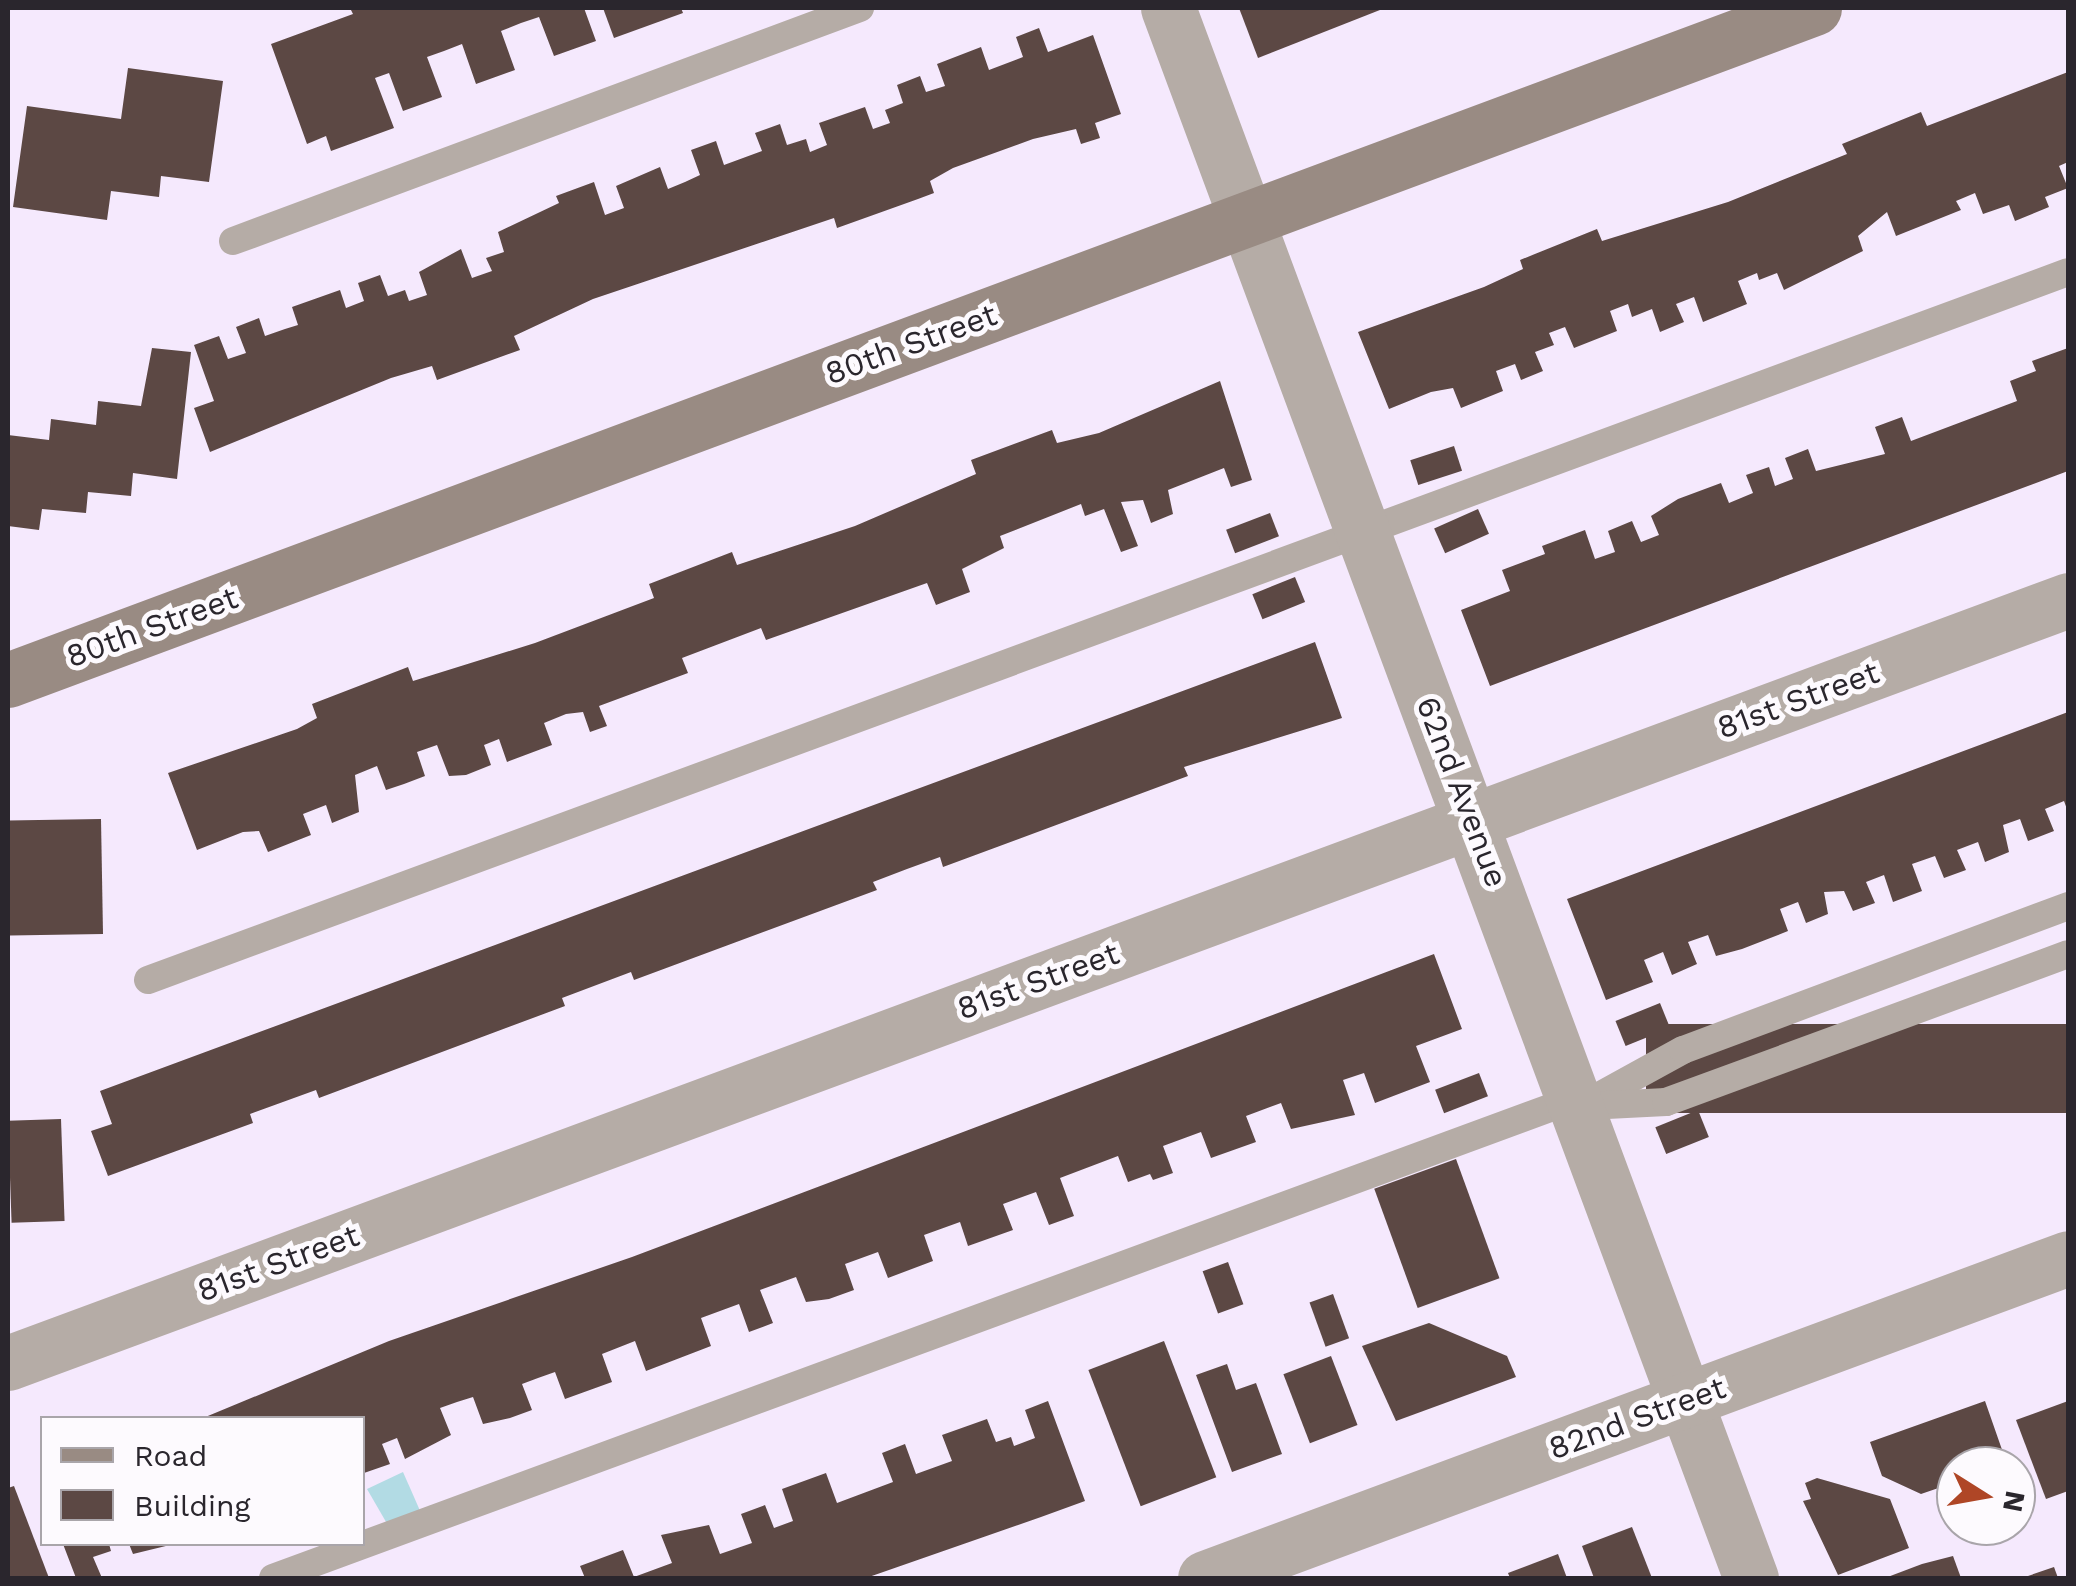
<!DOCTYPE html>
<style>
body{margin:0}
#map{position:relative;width:2076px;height:1586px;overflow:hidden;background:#f5e9fd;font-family:"Work Sans",sans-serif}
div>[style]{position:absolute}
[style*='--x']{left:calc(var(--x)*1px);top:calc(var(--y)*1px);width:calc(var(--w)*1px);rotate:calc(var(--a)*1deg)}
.water>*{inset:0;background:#b2dbe4}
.building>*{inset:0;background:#5c4844;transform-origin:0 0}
.lane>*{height:28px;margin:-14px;padding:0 14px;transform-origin:14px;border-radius:14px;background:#b5aca6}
.street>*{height:55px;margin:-27.5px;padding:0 27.5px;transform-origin:27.5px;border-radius:27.5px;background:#b5aca6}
.secondary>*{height:55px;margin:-27.5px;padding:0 27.5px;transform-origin:27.5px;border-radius:27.5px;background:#998b83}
span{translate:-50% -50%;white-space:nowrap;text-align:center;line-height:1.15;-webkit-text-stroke:10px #fdfafe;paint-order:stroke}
.street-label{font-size:32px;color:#2a262d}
.frame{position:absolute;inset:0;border:10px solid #2a262d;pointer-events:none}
.legend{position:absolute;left:40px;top:1416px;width:325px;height:130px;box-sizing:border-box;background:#fdfafe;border:2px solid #a9a5aa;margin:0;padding:12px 18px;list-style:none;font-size:30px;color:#2a262d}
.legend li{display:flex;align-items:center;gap:20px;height:50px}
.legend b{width:50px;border:2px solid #a9a5aa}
.north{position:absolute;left:1936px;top:1446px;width:100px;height:100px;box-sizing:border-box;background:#fdfafe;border:2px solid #a9a5aa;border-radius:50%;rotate:101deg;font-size:28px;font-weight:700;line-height:40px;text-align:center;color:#2a262d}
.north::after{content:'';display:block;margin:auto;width:35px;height:45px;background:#af4626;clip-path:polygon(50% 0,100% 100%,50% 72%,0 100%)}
</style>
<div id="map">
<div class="water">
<i style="clip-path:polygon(403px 1472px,425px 1522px,393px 1534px,367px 1489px)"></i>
</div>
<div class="building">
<i style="clip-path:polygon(350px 8px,584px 8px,596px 41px,554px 56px,539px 17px,521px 23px,501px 31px,515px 70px,476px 84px,462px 44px,444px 51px,427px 57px,442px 97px,403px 111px,389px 73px,375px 78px,394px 128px,331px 151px,326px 136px,307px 144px,271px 44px,353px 14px)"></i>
<i style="clip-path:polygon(603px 8px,681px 8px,683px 13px,614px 38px)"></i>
<i style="clip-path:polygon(1239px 8px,1385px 8px,1258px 58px)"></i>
<i style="clip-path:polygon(1039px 28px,1048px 52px,1093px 35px,1121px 114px,1095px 123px,1100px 138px,1081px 144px,1076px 129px,1033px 139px,953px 168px,930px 181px,934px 193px,918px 199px,837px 228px,834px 218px,593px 299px,514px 336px,520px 350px,437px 380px,432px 366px,391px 378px,210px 452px,194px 408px,214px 401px,194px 345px,219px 336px,228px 359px,246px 353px,236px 327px,259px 318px,265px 336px,285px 329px,298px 325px,292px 307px,340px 290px,346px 308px,364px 301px,358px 283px,380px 275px,388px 296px,405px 290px,409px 301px,427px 295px,419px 272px,461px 249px,472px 278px,492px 271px,486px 258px,504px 252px,498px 232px,559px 203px,556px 196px,594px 182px,605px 215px,624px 208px,616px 186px,660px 167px,668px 189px,685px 182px,700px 175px,691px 150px,716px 141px,724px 165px,762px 151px,755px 133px,780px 124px,787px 145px,806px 139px,810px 152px,827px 145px,819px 123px,865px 107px,873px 129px,890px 123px,885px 110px,903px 103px,897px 85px,920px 76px,926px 92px,945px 86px,937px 64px,981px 47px,989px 70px,1023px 57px,1016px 37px)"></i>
<i style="clip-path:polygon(128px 68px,223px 81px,209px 182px,161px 176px,159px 197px,111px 191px,107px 220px,13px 207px,27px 106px,121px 119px)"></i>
<i style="clip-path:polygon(2068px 72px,2068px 162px,2059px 166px,2068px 188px,2045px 197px,2049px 207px,2015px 221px,2009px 205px,1983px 214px,1975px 193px,1956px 201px,1961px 210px,1896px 236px,1887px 212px,1858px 236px,1863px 251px,1784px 290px,1777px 273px,1759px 280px,1757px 273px,1738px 281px,1747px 304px,1703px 322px,1694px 297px,1676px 304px,1684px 322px,1660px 332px,1652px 309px,1632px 317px,1628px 304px,1610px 311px,1617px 331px,1574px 348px,1565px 327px,1549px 333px,1554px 345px,1535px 352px,1543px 371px,1521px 380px,1515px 364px,1496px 371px,1503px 391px,1461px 408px,1453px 388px,1431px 392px,1389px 409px,1358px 332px,1484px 287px,1523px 269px,1520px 260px,1597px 229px,1602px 241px,1728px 202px,1847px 154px,1842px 144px,1921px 112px,1927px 126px)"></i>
<i style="clip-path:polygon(152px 348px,191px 352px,177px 479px,133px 473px,131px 496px,88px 492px,86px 513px,42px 509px,39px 530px,8px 526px,8px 435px,49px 440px,51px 419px,96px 425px,98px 401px,141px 406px)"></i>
<i style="clip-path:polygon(2068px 348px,2068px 471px,1490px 686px,1461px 610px,1510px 591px,1502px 570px,1545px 554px,1542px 546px,1585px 530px,1595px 559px,1615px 552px,1608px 531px,1632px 521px,1641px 542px,1659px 535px,1651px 516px,1678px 499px,1721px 483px,1729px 503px,1753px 493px,1746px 475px,1769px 467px,1775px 486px,1793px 479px,1785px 458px,1808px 449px,1816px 471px,1885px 454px,1875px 427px,1902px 417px,1911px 441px,2017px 401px,2010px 381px,2036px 371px,2032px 361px)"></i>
<i style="clip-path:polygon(1220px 381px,1252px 480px,1231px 487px,1224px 468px,1168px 490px,1173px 514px,1151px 523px,1143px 500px,1121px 502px,1138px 546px,1121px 552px,1104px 509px,1085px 516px,1081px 504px,1000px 536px,1004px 548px,962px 569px,970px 592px,936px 605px,927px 583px,766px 640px,761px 628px,682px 658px,688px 673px,599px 706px,607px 726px,590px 732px,583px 712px,566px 714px,544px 723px,552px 745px,507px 762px,499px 739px,484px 745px,491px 765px,466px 775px,449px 776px,437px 745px,417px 752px,425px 776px,404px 784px,386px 790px,377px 766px,355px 775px,359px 812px,332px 823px,326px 805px,303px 814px,311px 835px,268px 852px,259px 831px,243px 832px,197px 850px,168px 773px,297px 729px,317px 718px,312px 704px,408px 667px,413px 681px,535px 643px,654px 598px,649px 584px,732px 552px,737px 565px,855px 526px,976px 474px,971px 460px,1052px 430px,1057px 443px,1099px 433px)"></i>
<i style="left:1454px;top:446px;width:26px;height:46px;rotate:72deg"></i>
<i style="left:1478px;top:509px;width:27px;height:48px;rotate:66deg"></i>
<i style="left:1270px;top:513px;width:25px;height:47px;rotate:69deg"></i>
<i style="left:1295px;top:577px;width:27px;height:46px;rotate:68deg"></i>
<i style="clip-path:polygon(1315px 642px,1342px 718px,1184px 767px,1188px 776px,943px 867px,940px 857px,907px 869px,873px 882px,877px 890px,634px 980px,631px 972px,562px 998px,565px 1006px,319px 1098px,316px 1090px,250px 1114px,253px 1123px,108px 1176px,91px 1131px,112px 1124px,100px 1091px)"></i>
<i style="clip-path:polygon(2068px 712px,2068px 812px,2064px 801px,2045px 809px,2054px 831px,2028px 841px,2020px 819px,2003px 825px,2009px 852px,1985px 862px,1978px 842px,1957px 850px,1966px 870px,1944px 878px,1935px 856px,1912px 864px,1922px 891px,1893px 902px,1884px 875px,1866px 882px,1875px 903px,1853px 911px,1844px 891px,1824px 892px,1828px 914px,1806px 923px,1798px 902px,1780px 909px,1788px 931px,1742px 949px,1716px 956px,1708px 935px,1688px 942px,1697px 964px,1672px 975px,1663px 952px,1644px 960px,1653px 982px,1606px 1000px,1567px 899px)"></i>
<i style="left:101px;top:819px;width:115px;height:93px;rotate:89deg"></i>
<i style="clip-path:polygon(1434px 954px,1462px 1029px,1416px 1046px,1430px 1082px,1375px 1103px,1364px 1073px,1343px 1080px,1355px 1115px,1291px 1129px,1281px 1103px,1246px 1116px,1256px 1142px,1211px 1158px,1201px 1132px,1163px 1146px,1173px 1173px,1153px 1180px,1150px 1174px,1128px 1182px,1118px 1156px,1060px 1178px,1074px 1216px,1049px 1225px,1036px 1192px,1003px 1204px,1013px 1230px,968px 1246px,960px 1222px,924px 1235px,933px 1261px,888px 1278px,878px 1252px,845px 1264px,854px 1290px,829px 1299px,806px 1302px,796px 1277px,760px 1290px,773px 1323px,749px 1332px,739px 1304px,701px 1318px,711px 1346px,646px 1371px,635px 1341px,602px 1354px,612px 1382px,565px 1399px,555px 1372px,538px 1378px,522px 1384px,532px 1410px,510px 1418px,483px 1424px,473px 1397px,457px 1402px,440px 1408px,451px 1435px,405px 1459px,397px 1438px,382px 1444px,390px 1464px,364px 1473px,362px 1418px,203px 1418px,389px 1341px,632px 1257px)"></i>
<i style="left:1660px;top:1003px;width:27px;height:48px;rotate:68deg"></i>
<i style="left:2068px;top:1024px;width:89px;height:422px;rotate:90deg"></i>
<i style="left:1479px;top:1073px;width:25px;height:47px;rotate:69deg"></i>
<i style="left:1698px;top:1110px;width:29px;height:46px;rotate:68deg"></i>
<i style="left:61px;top:1119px;width:102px;height:53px;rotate:88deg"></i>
<i style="left:1456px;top:1159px;width:127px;height:87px;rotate:70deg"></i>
<i style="left:1228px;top:1262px;width:45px;height:27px;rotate:70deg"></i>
<i style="left:1333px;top:1294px;width:47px;height:25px;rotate:70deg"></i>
<i style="clip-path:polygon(1429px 1323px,1507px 1356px,1516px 1377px,1396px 1421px,1362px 1346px)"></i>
<i style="left:1164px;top:1341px;width:146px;height:81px;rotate:69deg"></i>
<i style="left:1331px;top:1356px;width:74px;height:51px;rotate:69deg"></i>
<i style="clip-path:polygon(1227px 1364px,1236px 1390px,1256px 1383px,1282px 1454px,1232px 1472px,1196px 1375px)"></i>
<i style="clip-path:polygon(1048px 1401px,1085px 1501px,1041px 1517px,866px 1578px,585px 1578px,580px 1566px,623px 1550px,634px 1577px,672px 1563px,661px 1535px,709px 1525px,720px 1554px,752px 1543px,741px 1514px,765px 1505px,774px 1528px,793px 1521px,782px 1489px,826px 1473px,837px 1503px,893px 1482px,882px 1453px,905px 1444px,916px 1474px,952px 1461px,942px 1435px,987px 1419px,996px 1442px,1011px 1437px,1014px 1446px,1035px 1438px,1025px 1410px)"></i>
<i style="clip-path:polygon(1985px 1401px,2007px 1464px,1956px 1466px,1956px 1482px,1921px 1494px,1882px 1476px,1870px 1442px)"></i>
<i style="clip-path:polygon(2068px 1401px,2068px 1491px,2046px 1499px,2016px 1420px)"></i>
<i style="clip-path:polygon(1817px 1478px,1890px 1499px,1909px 1548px,1838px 1575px,1803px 1501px,1811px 1499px,1805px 1483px)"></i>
<i style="clip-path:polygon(14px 1486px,49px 1578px,8px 1578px,8px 1488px)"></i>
<i style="clip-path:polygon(1632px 1527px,1652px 1578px,1594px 1578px,1582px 1546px)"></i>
<i style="clip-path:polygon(63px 1544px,109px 1544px,111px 1551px,93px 1557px,102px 1578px,76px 1578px)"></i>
<i style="clip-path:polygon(129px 1544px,174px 1544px,133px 1554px)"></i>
<i style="clip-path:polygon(1558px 1554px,1567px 1578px,1510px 1578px,1508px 1573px)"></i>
<i style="clip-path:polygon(1953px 1556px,1961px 1578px,1885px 1578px,1922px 1564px)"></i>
<i style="clip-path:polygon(2054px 1567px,2058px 1578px,2022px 1578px)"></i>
</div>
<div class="lane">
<i style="--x:233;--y:241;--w:669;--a:-20.39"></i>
<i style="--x:148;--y:980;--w:2046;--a:-20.24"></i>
<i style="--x:1581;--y:1106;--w:116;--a:-28.8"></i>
<i style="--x:1683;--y:1050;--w:411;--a:-20.5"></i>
<i style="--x:1587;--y:1106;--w:79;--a:-2.9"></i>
<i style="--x:1666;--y:1102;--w:428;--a:-20.2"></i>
<i style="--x:273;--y:1578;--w:1390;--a:-20.21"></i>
</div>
<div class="street">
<i style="--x:1168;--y:8;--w:1675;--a:69.63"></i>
<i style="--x:8;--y:1363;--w:2197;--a:-20.32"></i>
<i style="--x:1205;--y:1578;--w:920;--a:-20.34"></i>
</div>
<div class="secondary">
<i style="--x:8;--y:680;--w:1927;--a:-20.41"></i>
</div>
<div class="street-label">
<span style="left:911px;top:344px;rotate:-20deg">80th Street</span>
<span style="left:152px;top:627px;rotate:-20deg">80th Street</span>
<span style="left:1798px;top:700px;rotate:-20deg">81st Street</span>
<span style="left:1462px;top:792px;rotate:69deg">62nd Avenue</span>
<span style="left:1038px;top:981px;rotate:-20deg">81st Street</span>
<span style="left:278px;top:1263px;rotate:-20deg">81st Street</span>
<span style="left:1637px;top:1418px;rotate:-20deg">82nd Street</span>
</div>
<div class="frame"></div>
<ul class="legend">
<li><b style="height:12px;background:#998b83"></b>Road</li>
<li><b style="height:28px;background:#5c4844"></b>Building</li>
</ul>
<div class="north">N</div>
</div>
